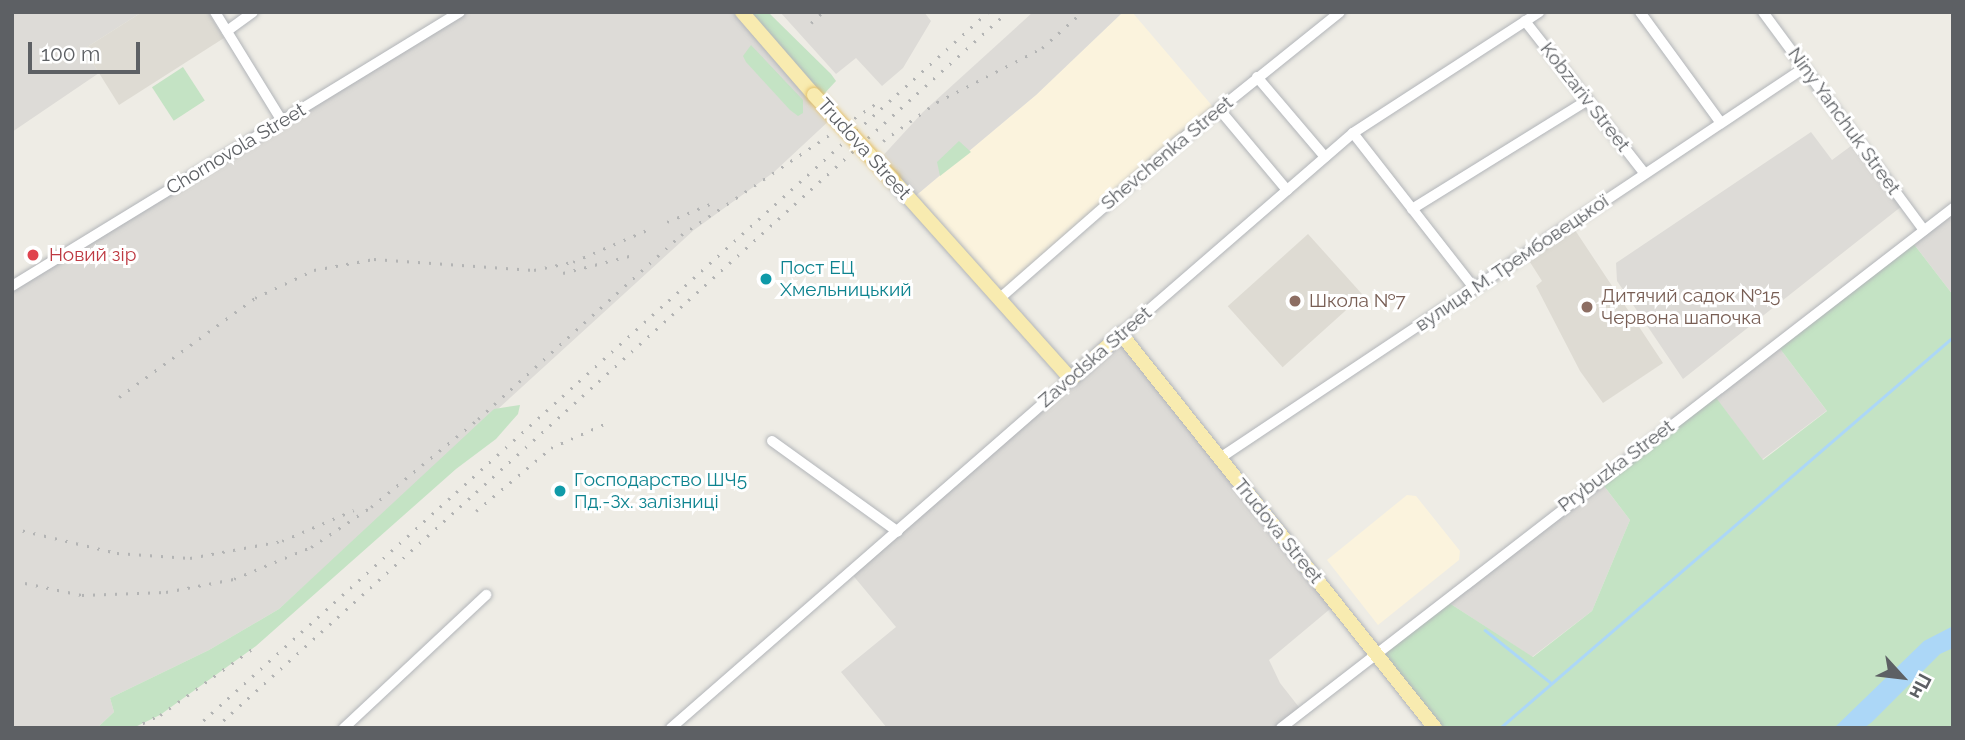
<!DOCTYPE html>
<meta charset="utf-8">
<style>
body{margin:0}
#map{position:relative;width:1965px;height:740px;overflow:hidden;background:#eeece5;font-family:Raleway,sans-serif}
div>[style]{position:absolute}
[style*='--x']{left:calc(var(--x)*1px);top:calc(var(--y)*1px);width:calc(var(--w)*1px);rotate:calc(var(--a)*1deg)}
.commercial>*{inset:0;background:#fbf3dd}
.industrial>*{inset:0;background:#dddbd7;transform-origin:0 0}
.education>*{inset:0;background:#dedbd3;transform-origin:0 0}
.green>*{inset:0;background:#c4e3c4;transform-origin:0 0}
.water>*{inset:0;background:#acd7f7}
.stream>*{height:2.5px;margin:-1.25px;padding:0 1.25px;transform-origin:1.25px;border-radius:1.25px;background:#acd7f7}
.roads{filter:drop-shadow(0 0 2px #b2b5b9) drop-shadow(0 0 2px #b2b5b9)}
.minor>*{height:10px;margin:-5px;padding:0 5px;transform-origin:5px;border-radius:5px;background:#fff}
.major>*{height:14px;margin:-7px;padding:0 7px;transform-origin:7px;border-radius:7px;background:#f8ebb0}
.rail>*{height:2.5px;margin-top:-1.25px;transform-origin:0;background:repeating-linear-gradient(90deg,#b3b4b4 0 2px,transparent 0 11px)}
.bridges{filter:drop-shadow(0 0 2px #e4c068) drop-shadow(0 0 2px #e4c068)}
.major-bridge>*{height:14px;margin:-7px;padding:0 7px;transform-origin:7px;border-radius:7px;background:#f8ebb0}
.dots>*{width:19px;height:19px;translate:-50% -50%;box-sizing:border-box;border:4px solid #fff;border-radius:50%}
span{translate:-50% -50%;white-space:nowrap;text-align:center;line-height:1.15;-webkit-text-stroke:6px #fff;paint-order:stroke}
.street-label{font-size:19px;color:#5d6064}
.health-label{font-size:19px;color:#be3a42}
.left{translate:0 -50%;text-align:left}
.culture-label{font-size:19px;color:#0d838f}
.education-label{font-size:19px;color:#785e54}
.frame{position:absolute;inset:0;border:14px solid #5d6064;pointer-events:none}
.north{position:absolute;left:1867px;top:642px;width:70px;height:70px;-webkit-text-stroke:5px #fff;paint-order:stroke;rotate:117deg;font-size:19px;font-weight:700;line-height:28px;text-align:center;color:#5d6064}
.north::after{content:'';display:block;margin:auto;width:24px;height:32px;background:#5d6064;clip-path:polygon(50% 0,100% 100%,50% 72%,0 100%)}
.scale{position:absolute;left:28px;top:42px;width:112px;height:32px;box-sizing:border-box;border:4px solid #5d6064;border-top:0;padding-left:9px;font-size:21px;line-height:24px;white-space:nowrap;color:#5d6064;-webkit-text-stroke:5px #fff;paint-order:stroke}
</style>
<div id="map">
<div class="commercial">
<i style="clip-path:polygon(1123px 12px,1132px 12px,1214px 108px,1000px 295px,913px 198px,1036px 95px)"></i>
<i style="clip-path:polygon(1407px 495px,1416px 496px,1460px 551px,1459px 560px,1378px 625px,1327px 560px)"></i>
</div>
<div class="industrial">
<i style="clip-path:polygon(12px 12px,142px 12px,84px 49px,99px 73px,12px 132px)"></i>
<i style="clip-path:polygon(466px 12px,738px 12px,832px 118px,774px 172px,694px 230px,279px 609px,209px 650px,110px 698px,114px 712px,97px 728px,12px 728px,12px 290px)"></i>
<i style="clip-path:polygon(780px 12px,924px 12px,931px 21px,903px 68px,882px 86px,856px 58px,836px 74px)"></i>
<i style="clip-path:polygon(1033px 12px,1123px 12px,1036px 95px,913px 198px,879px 160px,923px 112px)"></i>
<i style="clip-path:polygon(1811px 132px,1832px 160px,1855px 143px,1902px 206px,1683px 379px,1617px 281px,1616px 263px)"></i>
<i style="clip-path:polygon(1953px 212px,1953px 295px,1913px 243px)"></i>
<i style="clip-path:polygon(1121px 334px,1336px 604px,1269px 660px,1280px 683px,1302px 711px,1281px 728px,887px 728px,841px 672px,896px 627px,851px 573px)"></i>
<i style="left:1778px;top:346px;width:81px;height:81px;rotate:53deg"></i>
<i style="clip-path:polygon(1601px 482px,1630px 520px,1592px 611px,1532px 657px,1446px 601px)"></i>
</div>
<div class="education">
<i style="clip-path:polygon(142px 12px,208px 12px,224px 38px,119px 105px,84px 49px)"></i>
<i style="clip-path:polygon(1573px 227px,1663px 363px,1603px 403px,1580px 371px,1536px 286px,1542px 281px,1528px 259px)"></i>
<i style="left:1308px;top:234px;width:82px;height:108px;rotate:48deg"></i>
</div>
<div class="green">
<i style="clip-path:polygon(749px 12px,768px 12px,831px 74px,836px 81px,823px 95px)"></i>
<i style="clip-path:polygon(751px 45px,803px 100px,803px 113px,798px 116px,790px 110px,746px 62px,743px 56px)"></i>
<i style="left:183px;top:67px;width:40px;height:37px;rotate:57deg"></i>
<i style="clip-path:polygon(959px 141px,971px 152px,940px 176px,937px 162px)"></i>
<i style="clip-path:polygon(1913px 243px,1953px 295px,1953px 728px,1439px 728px,1379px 652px,1446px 601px,1533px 657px,1592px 611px,1630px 520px,1601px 482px,1714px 395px,1763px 460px,1827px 411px,1778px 346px)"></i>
<i style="clip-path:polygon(520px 405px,518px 414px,496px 439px,456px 469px,256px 646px,160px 715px,133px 728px,97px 728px,114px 712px,110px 698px,209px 650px,279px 609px,494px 409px)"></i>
</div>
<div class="water">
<i style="clip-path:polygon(1953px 626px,1953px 648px,1940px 654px,1872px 722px,1864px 728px,1834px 728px,1924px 641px)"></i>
</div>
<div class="stream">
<i style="--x:1485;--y:630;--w:83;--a:38.7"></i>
<i style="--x:1500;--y:728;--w:598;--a:-40.8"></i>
</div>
<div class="roads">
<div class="minor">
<i style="--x:215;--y:12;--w:128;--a:58.4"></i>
<i style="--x:1640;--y:12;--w:137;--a:53.9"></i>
<i style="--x:1763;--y:12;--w:271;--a:53.6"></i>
<i style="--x:1525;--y:21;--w:194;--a:51.9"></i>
<i style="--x:227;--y:31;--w:32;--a:-36"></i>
<i style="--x:1257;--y:77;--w:105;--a:49.6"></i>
<i style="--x:1219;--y:109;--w:106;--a:50"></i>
<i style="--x:1353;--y:133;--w:197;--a:52"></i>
<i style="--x:1412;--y:209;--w:207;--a:-31.8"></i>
<i style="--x:12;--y:286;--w:525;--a:-31.45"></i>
<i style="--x:999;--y:299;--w:237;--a:-41.2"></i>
<i style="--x:1177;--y:143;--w:209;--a:-38.8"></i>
<i style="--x:1121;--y:334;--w:307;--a:-40.9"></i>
<i style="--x:1353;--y:133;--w:222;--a:-33"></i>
<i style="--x:772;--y:441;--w:155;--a:35.8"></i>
<i style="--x:1220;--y:458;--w:702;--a:-33.74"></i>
<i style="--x:344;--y:728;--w:195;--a:-43.1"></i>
<i style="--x:671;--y:728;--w:531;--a:-41.1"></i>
<i style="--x:1281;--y:728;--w:850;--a:-37.73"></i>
</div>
<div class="major">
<i style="--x:742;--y:12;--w:110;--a:49.1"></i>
<i style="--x:892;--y:179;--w:268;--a:48.2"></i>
<i style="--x:1071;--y:379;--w:67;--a:-42"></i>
<i style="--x:1121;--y:334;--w:504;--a:51.45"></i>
</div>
</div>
<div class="rail">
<i style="--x:811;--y:23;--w:16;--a:-43"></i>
<i style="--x:883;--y:141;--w:67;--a:-35.8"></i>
<i style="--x:937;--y:102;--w:118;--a:-27.2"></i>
<i style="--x:1042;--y:48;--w:54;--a:-42"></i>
<i style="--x:667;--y:222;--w:54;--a:-22.8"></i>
<i style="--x:563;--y:273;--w:76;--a:-14.4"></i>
<i style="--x:119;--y:397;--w:168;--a:-36.1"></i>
<i style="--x:255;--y:298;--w:65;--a:-25.4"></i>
<i style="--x:314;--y:270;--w:61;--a:-10.4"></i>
<i style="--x:374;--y:259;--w:160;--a:3.9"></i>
<i style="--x:534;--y:270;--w:40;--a:-12"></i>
<i style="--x:573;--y:262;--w:81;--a:-23.4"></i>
<i style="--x:476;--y:511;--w:98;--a:-40"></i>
<i style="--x:551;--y:448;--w:58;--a:-24.4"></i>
<i style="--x:12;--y:528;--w:108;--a:13.4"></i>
<i style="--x:117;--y:553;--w:73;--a:3.9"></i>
<i style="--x:190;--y:558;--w:94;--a:-10.5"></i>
<i style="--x:282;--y:541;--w:78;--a:-23.3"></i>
<i style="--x:25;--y:583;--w:58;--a:11.9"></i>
<i style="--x:82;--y:595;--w:84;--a:-2"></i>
<i style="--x:166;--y:592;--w:69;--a:-10.8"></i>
<i style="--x:234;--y:579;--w:83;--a:-22.6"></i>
<i style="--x:311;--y:547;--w:72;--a:-33.7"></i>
<i style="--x:371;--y:507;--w:139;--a:-39.4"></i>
<i style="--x:478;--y:419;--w:274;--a:-42.2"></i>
<i style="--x:681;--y:235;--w:238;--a:-34"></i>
<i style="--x:133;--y:728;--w:30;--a:-26"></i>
<i style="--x:160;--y:715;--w:118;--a:-35.7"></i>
<i style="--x:195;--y:728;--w:1068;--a:-42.08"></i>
<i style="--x:215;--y:728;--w:1068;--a:-42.11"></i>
</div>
<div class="bridges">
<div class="major-bridge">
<i style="--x:814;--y:95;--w:115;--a:47.1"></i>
</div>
</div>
<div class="dots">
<i style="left:33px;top:255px;background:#e0444e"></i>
<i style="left:766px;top:279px;background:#0f9aa8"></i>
<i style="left:1295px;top:301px;background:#8d6e63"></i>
<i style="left:1587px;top:307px;background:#8d6e63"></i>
<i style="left:560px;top:491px;background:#0f9aa8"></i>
</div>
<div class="street-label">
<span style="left:1585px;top:97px;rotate:52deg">Kobzariv Street</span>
<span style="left:1844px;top:121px;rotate:54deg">Niny Yanchuk Street</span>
<span style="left:236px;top:149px;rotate:-31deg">Chornovola Street</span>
<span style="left:864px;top:149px;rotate:48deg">Trudova Street</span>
<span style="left:1167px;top:153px;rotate:-40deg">Shevchenka Street</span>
<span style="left:1512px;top:263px;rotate:-34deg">вулиця М. Трембовецької</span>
<span style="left:1095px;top:357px;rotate:-41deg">Zavodska Street</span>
<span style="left:1616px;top:466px;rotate:-37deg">Prybuzka Street</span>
<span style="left:1278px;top:531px;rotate:51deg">Trudova Street</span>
</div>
<div class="health-label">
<span class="left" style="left:49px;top:255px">Новий зір</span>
</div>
<div class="culture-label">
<span class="left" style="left:780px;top:279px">Пост ЕЦ<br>Хмельницький</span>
<span class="left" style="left:574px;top:491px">Господарство ШЧ5<br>Пд.-Зх. залізниці</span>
</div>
<div class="education-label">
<span class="left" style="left:1601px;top:307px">Дитячий садок №15<br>Червона шапочка</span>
<span class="left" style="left:1309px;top:301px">Школа №7</span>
</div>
<div class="frame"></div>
<div class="north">Пн</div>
<div class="scale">100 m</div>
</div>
